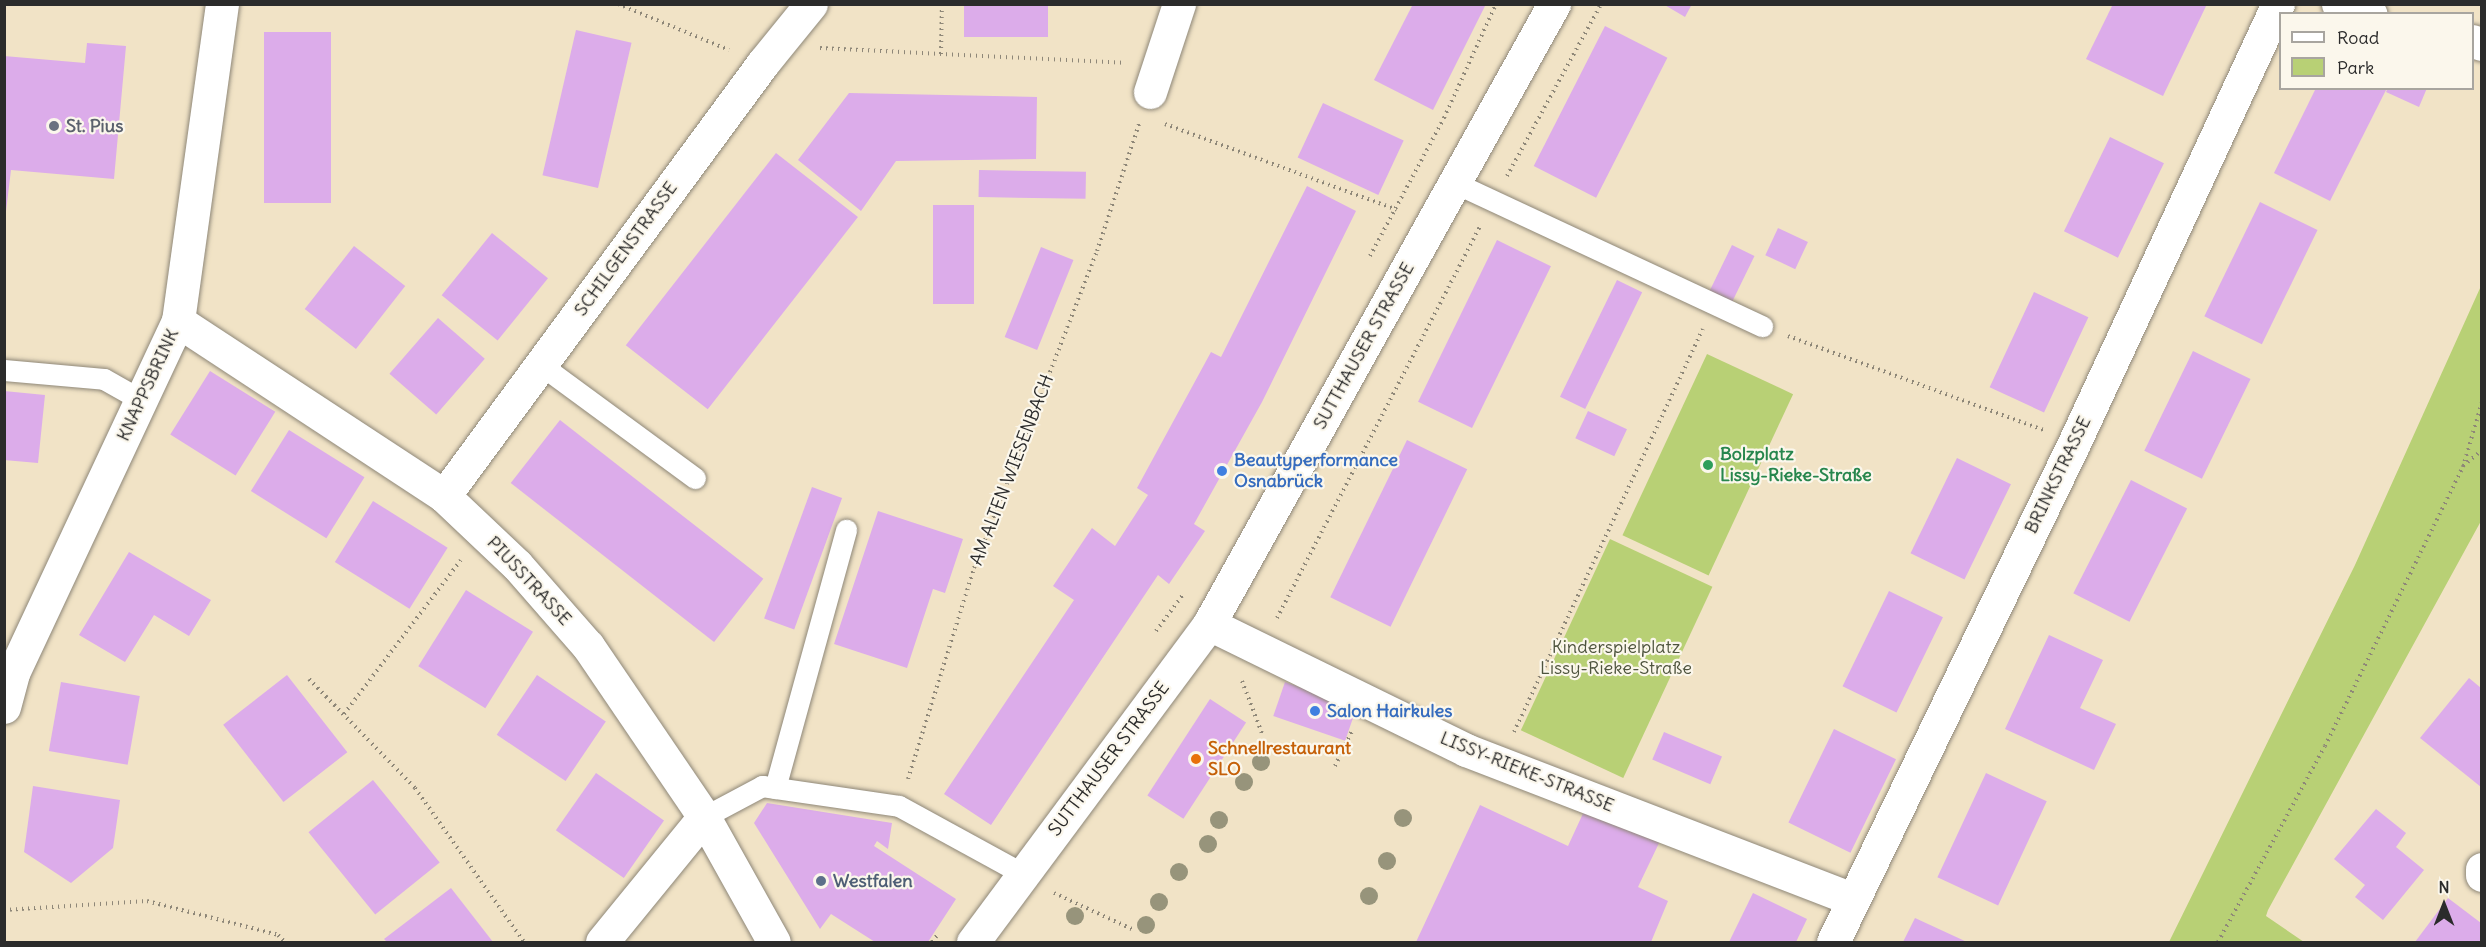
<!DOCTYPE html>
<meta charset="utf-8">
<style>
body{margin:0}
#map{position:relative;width:2486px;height:947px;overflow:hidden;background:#f1e3c6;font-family:Delius,sans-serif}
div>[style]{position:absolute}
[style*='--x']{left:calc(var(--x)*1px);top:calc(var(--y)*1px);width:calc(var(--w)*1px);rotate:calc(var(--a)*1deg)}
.green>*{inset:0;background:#b8d075;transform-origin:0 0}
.building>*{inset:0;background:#dcacea;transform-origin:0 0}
.path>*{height:4px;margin-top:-2px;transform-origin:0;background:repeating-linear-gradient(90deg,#8e8778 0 1.5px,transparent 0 6px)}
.roads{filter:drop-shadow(0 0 2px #8e8778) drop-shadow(0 0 2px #8e8778)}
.service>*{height:21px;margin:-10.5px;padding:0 10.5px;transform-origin:10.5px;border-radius:10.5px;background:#fff}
.minor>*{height:33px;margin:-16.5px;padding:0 16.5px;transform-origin:16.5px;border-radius:16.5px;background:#fff}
.tertiary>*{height:33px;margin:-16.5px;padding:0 16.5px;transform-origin:16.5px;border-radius:16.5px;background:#fff}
.trees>*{width:18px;height:18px;margin:-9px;border-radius:50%;background:#97947b}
.dots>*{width:16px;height:16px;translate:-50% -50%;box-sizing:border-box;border:3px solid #fbf7ec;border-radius:50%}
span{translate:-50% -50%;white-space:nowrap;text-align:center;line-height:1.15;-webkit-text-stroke:4.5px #fbf7ec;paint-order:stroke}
.worship-label{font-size:18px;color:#5b616d;font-weight:700}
.left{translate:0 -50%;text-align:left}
.street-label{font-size:18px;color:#2b2b2b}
.leisure-label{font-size:18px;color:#27864d;font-weight:700}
.shop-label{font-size:18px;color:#366cbe;font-weight:700}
.park-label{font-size:18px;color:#4e543e}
.food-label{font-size:18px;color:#c56008;font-weight:700}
.service-label{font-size:18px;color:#4e5e75;font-weight:700}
.frame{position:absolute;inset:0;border:6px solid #2b2b2b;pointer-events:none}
.legend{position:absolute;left:2279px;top:12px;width:195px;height:78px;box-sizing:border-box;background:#fbf7ec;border:2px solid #a8a59f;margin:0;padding:8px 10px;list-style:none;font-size:18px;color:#2b2b2b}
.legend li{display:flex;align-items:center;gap:12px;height:30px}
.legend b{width:30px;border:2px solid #a8a59f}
.north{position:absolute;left:2414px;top:875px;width:60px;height:60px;-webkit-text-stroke:4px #fbf7ec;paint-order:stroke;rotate:0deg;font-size:16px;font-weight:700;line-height:24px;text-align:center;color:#2b2b2b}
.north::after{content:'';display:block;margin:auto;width:21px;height:27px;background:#2b2b2b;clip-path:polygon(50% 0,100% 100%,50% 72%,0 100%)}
</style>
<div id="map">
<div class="green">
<i style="clip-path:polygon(2481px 286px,2481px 521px,2268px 910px,2266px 916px,2304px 942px,2169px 942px,2355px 565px)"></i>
<i style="left:1707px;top:354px;width:95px;height:200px;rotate:25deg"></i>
<i style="left:1610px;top:539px;width:113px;height:211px;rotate:25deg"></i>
</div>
<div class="building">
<i style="left:964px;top:4px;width:84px;height:33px"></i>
<i style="clip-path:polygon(1413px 4px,1486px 4px,1433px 110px,1374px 80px)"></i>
<i style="clip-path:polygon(1663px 4px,1692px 4px,1685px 17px)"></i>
<i style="clip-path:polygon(2113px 4px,2207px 4px,2163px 96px,2086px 59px)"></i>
<i style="left:1605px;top:26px;width:70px;height:157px;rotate:27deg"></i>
<i style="left:576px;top:30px;width:57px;height:149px;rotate:13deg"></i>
<i style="left:264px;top:32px;width:67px;height:171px"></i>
<i style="clip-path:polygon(87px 43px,126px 46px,114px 179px,11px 170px,4px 228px,4px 56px,85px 63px)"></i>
<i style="clip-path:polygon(2316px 88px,2387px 88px,2330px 201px,2274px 173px)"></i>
<i style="clip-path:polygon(2388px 88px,2427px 88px,2419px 107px,2386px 92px)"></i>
<i style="clip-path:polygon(849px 93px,1037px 97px,1036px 159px,896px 161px,861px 211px,798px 160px)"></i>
<i style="left:1323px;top:103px;width:89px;height:60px;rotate:25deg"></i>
<i style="left:2110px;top:137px;width:60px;height:105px;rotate:26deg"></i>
<i style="left:776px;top:153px;width:104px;height:244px;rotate:38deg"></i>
<i style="left:979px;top:170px;width:107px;height:27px;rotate:1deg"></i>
<i style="clip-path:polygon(1307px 186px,1356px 211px,1262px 402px,1194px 524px,1205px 531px,1169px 584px,1158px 575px,991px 825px,944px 794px,1074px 600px,1053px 586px,1092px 528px,1115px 546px,1148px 495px,1137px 488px,1211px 352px,1221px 357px)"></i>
<i style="left:2260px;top:202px;width:64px;height:127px;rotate:26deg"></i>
<i style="left:933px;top:205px;width:41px;height:99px"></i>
<i style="left:1778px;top:228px;width:33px;height:30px;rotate:25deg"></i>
<i style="left:492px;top:233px;width:72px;height:80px;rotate:39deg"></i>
<i style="left:1497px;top:240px;width:60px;height:180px;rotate:26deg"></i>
<i style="left:1732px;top:245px;width:25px;height:55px;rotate:26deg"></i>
<i style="left:354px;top:246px;width:65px;height:80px;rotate:38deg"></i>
<i style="left:1041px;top:247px;width:35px;height:97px;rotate:22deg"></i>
<i style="left:1617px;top:280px;width:28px;height:130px;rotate:26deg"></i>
<i style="left:2034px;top:292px;width:60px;height:105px;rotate:25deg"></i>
<i style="left:438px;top:318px;width:62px;height:74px;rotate:41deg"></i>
<i style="left:2193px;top:351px;width:64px;height:111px;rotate:26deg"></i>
<i style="left:210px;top:371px;width:77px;height:75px;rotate:32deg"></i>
<i style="clip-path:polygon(4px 391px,45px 395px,38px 463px,4px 460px)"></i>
<i style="left:1588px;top:411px;width:43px;height:30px;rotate:25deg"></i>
<i style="left:560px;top:420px;width:258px;height:80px;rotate:38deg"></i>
<i style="left:289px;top:430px;width:89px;height:72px;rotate:32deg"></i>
<i style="left:1407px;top:440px;width:67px;height:175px;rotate:26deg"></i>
<i style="left:1957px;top:458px;width:60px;height:106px;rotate:26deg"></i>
<i style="left:2131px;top:480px;width:63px;height:127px;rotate:27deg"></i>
<i style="left:812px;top:487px;width:32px;height:140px;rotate:20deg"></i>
<i style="left:373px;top:501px;width:88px;height:72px;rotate:32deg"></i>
<i style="clip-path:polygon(878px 511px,963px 539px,945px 593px,933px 589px,907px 668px,834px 644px)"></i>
<i style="clip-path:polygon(129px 552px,211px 600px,189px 636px,154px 615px,125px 662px,79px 635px)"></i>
<i style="left:466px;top:590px;width:79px;height:90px;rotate:32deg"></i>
<i style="left:1889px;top:591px;width:60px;height:106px;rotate:26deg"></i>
<i style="clip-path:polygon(2049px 635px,2103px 660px,2080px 708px,2116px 724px,2094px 770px,2005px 729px)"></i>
<i style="left:287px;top:675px;width:98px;height:81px;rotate:52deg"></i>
<i style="left:537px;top:675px;width:83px;height:72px;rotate:34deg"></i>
<i style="clip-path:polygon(2469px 678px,2481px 688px,2481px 787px,2420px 738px)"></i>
<i style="left:61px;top:682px;width:80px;height:70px;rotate:10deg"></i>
<i style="left:1285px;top:682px;width:76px;height:36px;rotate:19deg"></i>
<i style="left:1210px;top:699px;width:43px;height:115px;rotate:33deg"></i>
<i style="left:1834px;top:729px;width:69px;height:104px;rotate:26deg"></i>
<i style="left:1664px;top:732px;width:63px;height:30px;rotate:23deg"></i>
<i style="left:596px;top:773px;width:83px;height:70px;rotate:35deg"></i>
<i style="left:1986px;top:773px;width:67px;height:115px;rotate:25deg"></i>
<i style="left:373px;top:780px;width:106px;height:83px;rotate:51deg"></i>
<i style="clip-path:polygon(33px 786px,120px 800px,113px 848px,71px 883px,24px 852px)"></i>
<i style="clip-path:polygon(767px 803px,892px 823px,888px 849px,877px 841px,874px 846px,956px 899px,928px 942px,875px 942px,831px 914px,820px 929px,754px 823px)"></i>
<i style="clip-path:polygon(1480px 805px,1568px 846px,1586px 807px,1660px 841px,1638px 887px,1668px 901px,1651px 942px,1416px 942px)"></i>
<i style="clip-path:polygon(2376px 809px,2406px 833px,2396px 847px,2424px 870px,2383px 920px,2355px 897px,2365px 885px,2334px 859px)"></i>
<i style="clip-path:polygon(451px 888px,493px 942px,387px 942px,384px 939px)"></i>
<i style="clip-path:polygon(1753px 893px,1807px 919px,1796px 942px,1729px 942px)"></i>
<i style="clip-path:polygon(2448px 898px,2481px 923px,2481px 942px,2415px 942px)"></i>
<i style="clip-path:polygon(1915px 918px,1967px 942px,1903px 942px)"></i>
</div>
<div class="path">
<i style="--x:618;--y:4;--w:120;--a:22.5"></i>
<i style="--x:820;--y:48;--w:304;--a:2.8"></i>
<i style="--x:941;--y:54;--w:50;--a:-88.9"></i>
<i style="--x:1165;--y:124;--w:247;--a:20.3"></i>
<i style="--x:1507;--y:176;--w:196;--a:-61.3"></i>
<i style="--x:1370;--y:256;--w:157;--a:-61.8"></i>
<i style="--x:1444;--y:118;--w:125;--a:-65.5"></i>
<i style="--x:1788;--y:336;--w:272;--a:20.2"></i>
<i style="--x:2463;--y:466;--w:25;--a:-40"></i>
<i style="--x:1277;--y:618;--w:443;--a:-62.6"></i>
<i style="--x:1156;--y:631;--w:44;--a:-53.4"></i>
<i style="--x:309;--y:679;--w:152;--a:45.8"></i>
<i style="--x:415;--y:788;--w:189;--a:54.7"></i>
<i style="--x:1242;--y:681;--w:59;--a:69.1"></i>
<i style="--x:344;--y:714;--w:193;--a:-52.8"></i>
<i style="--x:1514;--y:732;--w:445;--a:-64.9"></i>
<i style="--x:1335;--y:766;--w:39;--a:-64"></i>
<i style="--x:908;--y:779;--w:221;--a:-72.6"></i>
<i style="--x:974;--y:568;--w:340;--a:-68.8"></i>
<i style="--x:1097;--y:251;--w:134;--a:-71.7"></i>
<i style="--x:1054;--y:893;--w:86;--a:24.8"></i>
<i style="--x:4;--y:910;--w:143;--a:-3.6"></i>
<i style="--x:147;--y:901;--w:135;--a:14.5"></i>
<i style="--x:278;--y:935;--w:10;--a:45"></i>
<i style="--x:932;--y:942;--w:10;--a:-53"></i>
<i style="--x:2218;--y:942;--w:223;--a:-61.4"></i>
<i style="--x:2325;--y:746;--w:311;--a:-63.7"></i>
<i style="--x:2463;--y:467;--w:68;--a:-73.7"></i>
</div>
<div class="roads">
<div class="service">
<i style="--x:1455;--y:183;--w:339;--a:25"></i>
<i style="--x:541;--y:365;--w:191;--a:36.3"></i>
<i style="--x:4;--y:370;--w:100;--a:5.1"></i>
<i style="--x:104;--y:379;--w:43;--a:29.6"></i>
<i style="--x:775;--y:788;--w:268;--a:-74.6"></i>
<i style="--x:704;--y:817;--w:66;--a:-28.1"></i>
<i style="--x:762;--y:786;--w:138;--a:8.3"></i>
<i style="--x:899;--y:806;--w:141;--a:28.7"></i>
</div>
<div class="minor">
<i style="--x:2338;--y:4;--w:34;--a:17"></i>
<i style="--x:2472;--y:41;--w:10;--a:17"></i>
<i style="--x:1150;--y:92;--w:93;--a:-71.8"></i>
<i style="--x:178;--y:321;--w:318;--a:33.3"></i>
<i style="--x:444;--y:496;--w:100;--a:43.4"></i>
<i style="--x:517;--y:565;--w:108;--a:48.8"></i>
<i style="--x:588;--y:646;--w:207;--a:55.8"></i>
<i style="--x:704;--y:817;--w:143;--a:60.8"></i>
<i style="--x:444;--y:496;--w:538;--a:-53.62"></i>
<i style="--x:763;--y:63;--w:76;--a:-50.9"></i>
<i style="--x:1209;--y:624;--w:286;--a:26.1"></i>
<i style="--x:1466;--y:750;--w:415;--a:21.1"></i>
<i style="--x:4;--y:707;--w:35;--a:-75"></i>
<i style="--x:13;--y:673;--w:389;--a:-64.9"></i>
<i style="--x:178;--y:321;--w:320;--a:-82.1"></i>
<i style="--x:2482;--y:869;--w:6;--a:90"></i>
<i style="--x:602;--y:942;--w:161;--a:-50.8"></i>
<i style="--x:1833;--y:942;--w:556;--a:-64.22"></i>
<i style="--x:2075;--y:441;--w:482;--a:-65.1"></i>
</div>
<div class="tertiary">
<i style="--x:973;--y:942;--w:396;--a:-53.4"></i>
<i style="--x:1209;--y:624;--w:710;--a:-60.91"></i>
</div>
</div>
<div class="trees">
<i style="left:1261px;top:762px"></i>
<i style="left:1244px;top:782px"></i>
<i style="left:1403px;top:818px"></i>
<i style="left:1219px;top:820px"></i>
<i style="left:1208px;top:844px"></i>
<i style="left:1387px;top:861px"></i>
<i style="left:1179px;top:872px"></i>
<i style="left:1369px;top:896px"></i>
<i style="left:1159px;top:902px"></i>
<i style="left:1075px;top:916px"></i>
<i style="left:1146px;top:925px"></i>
</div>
<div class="dots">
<i style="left:54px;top:126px;background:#6b7280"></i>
<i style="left:1708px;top:465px;background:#2e9e5b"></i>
<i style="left:1222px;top:471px;background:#3f7fe0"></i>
<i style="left:1315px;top:711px;background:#3f7fe0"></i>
<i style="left:1196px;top:759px;background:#e8710a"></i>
<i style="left:821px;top:881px;background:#5c6f8a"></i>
</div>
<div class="worship-label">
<span class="left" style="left:66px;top:126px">St. Pius</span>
</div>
<div class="street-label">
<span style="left:626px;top:249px;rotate:-54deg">SCHILGENSTRASSE</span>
<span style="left:1364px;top:346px;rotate:-61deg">SUTTHAUSER STRASSE</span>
<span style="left:148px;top:385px;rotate:-65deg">KNAPPSBRINK</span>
<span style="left:1012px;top:470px;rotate:-69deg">AM ALTEN WIESENBACH</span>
<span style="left:2058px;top:475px;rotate:-64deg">BRINKSTRASSE</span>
<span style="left:529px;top:581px;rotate:47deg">PIUSSTRASSE</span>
<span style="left:1109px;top:759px;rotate:-53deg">SUTTHAUSER STRASSE</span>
<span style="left:1527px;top:772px;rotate:22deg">LISSY-RIEKE-STRASSE</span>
</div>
<div class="leisure-label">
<span class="left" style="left:1720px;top:465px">Bolzplatz<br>Lissy-Rieke-Straße</span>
</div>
<div class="shop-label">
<span class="left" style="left:1234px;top:471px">Beautyperformance<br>Osnabrück</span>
<span class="left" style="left:1327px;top:711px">Salon Hairkules</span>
</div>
<div class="park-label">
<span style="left:1616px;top:658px">Kinderspielplatz<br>Lissy-Rieke-Straße</span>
</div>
<div class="food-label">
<span class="left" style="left:1208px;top:759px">Schnellrestaurant<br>SLO</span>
</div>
<div class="service-label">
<span class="left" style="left:833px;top:881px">Westfalen</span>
</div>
<div class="frame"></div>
<ul class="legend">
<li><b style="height:8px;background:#fff"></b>Road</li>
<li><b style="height:16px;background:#b8d075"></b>Park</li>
</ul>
<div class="north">N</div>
</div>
